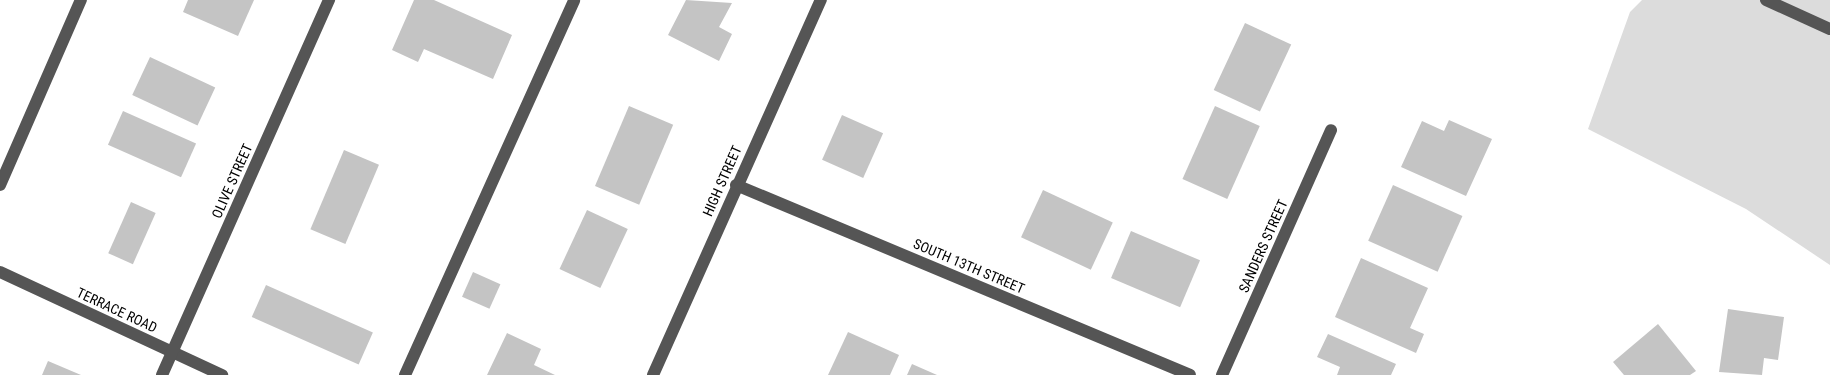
<!DOCTYPE html>
<style>
body{margin:0}
#map{position:relative;width:1830px;height:375px;overflow:hidden;background:#fff;font-family:"Roboto Condensed",sans-serif}
div>[style]{position:absolute}
[style*='--x']{left:calc(var(--x)*1px);top:calc(var(--y)*1px);width:calc(var(--w)*1px);rotate:calc(var(--a)*1deg)}
.green>*{inset:0;background:#dcdcdc}
.building>*{inset:0;background:#c4c4c4;transform-origin:0 0}
.minor>*{height:12px;margin:-6px;padding:0 6px;transform-origin:6px;border-radius:6px;background:#555}
span{translate:-50% -50%;white-space:nowrap;text-align:center;line-height:1.15;-webkit-text-stroke:4px #fff;paint-order:stroke}
.street-label{font-size:14px;color:#000}
</style>
<div id="map">
<div class="green">
<i style="clip-path:polygon(1642px 0,1830px 0,1830px 265px,1746px 209px,1588px 129px,1630px 12px)"></i>
</div>
<div class="building">
<i style="clip-path:polygon(188px 0,254px 0,238px 36px,183px 12px)"></i>
<i style="clip-path:polygon(414px 0,434px 0,512px 35px,493px 79px,424px 49px,418px 62px,392px 50px)"></i>
<i style="clip-path:polygon(686px 0,732px 3px,719px 27px,732px 34px,719px 61px,668px 35px)"></i>
<i style="left:1245px;top:23px;width:51px;height:74px;rotate:25deg"></i>
<i style="left:150px;top:57px;width:72px;height:42px;rotate:25deg"></i>
<i style="left:629px;top:106px;width:48px;height:87px;rotate:23deg"></i>
<i style="left:1215px;top:106px;width:49px;height:80px;rotate:24deg"></i>
<i style="left:123px;top:111px;width:80px;height:37px;rotate:24deg"></i>
<i style="left:842px;top:115px;width:45px;height:49px;rotate:24deg"></i>
<i style="clip-path:polygon(1449px 120px,1492px 139px,1466px 196px,1401px 167px,1422px 121px,1444px 131px)"></i>
<i style="left:344px;top:150px;width:38px;height:86px;rotate:23deg"></i>
<i style="left:1393px;top:185px;width:76px;height:61px;rotate:24deg"></i>
<i style="left:1043px;top:190px;width:77px;height:52px;rotate:25deg"></i>
<i style="left:131px;top:202px;width:27px;height:56px;rotate:24deg"></i>
<i style="left:587px;top:210px;width:45px;height:65px;rotate:25deg"></i>
<i style="left:1131px;top:231px;width:75px;height:51px;rotate:23deg"></i>
<i style="clip-path:polygon(1361px 258px,1428px 288px,1410px 328px,1424px 334px,1416px 353px,1335px 317px)"></i>
<i style="left:473px;top:272px;width:30px;height:27px;rotate:24deg"></i>
<i style="left:266px;top:285px;width:117px;height:35px;rotate:24deg"></i>
<i style="clip-path:polygon(1728px 309px,1784px 317px,1778px 360px,1764px 358px,1762px 375px,1719px 372px)"></i>
<i style="clip-path:polygon(1658px 324px,1696px 371px,1690px 375px,1624px 375px,1613px 362px)"></i>
<i style="clip-path:polygon(848px 332px,899px 355px,890px 375px,828px 375px)"></i>
<i style="clip-path:polygon(507px 333px,541px 349px,534px 365px,555px 375px,487px 375px)"></i>
<i style="clip-path:polygon(1328px 334px,1396px 364px,1391px 375px,1337px 375px,1340px 367px,1317px 357px)"></i>
<i style="clip-path:polygon(48px 361px,81px 375px,42px 375px)"></i>
<i style="clip-path:polygon(912px 364px,937px 375px,907px 375px)"></i>
</div>
<div class="minor">
<i style="--x:1766;--y:0;--w:70;--a:24.4"></i>
<i style="--x:0;--y:185;--w:202;--a:-66.4"></i>
<i style="--x:736;--y:185;--w:492;--a:22.7"></i>
<i style="--x:0;--y:272;--w:245;--a:24.9"></i>
<i style="--x:162;--y:375;--w:411;--a:-66"></i>
<i style="--x:405;--y:375;--w:411;--a:-65.7"></i>
<i style="--x:653;--y:375;--w:411;--a:-65.9"></i>
<i style="--x:1222;--y:375;--w:268;--a:-66"></i>
</div>
<div class="street-label">
<span style="left:232px;top:181px;rotate:-66deg">OLIVE STREET</span>
<span style="left:722px;top:181px;rotate:-66deg">HIGH STREET</span>
<span style="left:1263px;top:246px;rotate:-66deg">SANDERS STREET</span>
<span style="left:969px;top:266px;rotate:23deg">SOUTH 13TH STREET</span>
<span style="left:117px;top:310px;rotate:25deg">TERRACE ROAD</span>
</div>
</div>
